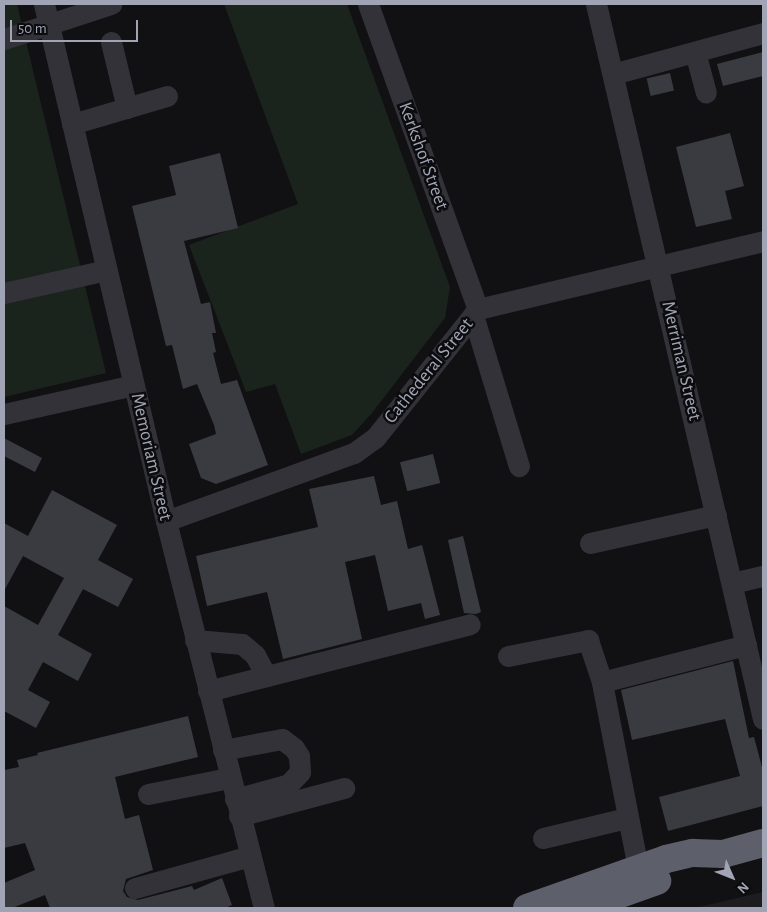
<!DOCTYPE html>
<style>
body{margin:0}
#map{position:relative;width:767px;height:912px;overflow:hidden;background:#111113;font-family:"Alegreya Sans",sans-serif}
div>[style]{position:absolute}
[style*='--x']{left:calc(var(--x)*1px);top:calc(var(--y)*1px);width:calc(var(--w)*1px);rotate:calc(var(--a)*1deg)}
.built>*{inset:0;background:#1d1d20}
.green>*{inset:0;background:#1b231d}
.building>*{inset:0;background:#3a3b41;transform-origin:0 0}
.minor>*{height:21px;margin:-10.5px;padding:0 10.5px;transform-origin:10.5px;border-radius:10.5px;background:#323238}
.highway>*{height:28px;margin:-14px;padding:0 14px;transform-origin:14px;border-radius:14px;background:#5d5f6a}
span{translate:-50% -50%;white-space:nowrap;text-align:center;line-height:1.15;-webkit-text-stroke:5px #0c0c0e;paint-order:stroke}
.street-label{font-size:19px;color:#a1a4b5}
.frame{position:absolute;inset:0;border:5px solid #a1a4b5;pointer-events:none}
.north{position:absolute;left:707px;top:852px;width:50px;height:50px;-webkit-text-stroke:4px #0c0c0e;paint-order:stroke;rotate:134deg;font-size:14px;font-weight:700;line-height:20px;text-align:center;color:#a1a4b5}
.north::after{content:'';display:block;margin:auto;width:18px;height:22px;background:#a1a4b5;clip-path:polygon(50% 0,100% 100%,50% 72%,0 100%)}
.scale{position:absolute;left:10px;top:20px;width:128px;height:22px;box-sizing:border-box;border:2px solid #a1a4b5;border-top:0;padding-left:6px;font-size:15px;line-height:18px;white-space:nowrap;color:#a1a4b5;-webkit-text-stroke:4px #0c0c0e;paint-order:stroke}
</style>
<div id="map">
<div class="built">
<i style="clip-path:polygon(763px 892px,763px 908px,695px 908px)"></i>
</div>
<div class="green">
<i style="clip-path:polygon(4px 4px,17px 4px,106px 373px,4px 397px)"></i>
<i style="clip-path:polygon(224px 4px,347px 4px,450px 287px,445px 318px,372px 413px,352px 435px,301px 454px,275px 384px,246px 392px,189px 245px,298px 204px)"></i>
</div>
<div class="building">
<i style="clip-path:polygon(763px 52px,763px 76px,723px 86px,717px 64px)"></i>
<i style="left:670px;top:73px;width:18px;height:24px;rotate:77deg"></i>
<i style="clip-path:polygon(730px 133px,744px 186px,725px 191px,732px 219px,696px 227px,676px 147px)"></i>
<i style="clip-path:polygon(220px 153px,238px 228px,184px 241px,201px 304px,210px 302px,216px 333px,212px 333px,216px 352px,213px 353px,221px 384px,237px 380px,268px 465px,216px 484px,201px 478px,189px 444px,216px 434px,214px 425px,197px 384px,183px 389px,172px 345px,166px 346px,132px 206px,176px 195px,169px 166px)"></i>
<i style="clip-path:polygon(4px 438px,42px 458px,35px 472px,4px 456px)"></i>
<i style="left:433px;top:454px;width:30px;height:34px;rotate:76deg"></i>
<i style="clip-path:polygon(374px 476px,381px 505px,397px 501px,408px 549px,422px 545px,440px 615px,425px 619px,421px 603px,388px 611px,375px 555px,345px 562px,362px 639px,283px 659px,267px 592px,207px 606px,196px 556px,318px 527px,309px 489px)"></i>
<i style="clip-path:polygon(52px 490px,117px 525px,98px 560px,133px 579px,118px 607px,83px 589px,58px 635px,92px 654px,78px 681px,43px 662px,28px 690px,50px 702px,36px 728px,4px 711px,4px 606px,38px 625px,64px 578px,23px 556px,4px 591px,4px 523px,28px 536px)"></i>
<i style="clip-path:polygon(463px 536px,481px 612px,476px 614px,464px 613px,448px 540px)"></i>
<i style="clip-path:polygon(733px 661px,749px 738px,754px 737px,763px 771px,763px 806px,668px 831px,659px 797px,740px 776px,725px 719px,632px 740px,621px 690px)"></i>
<i style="clip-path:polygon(188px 716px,198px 757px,115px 777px,125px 819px,139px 815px,153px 870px,126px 879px,123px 891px,127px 897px,138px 900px,192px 886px,194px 890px,222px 878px,232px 905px,225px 908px,50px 908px,45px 895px,12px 908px,4px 908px,4px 883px,35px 870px,25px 843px,4px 848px,4px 770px,19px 767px,17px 760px,38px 755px,37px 753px)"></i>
</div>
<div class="minor">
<i style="--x:44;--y:4;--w:531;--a:76.72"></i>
<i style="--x:166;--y:521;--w:399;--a:75.8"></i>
<i style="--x:368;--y:4;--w:324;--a:70.2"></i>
<i style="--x:596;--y:4;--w:734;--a:76.85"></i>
<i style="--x:4;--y:39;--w:113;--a:-18.1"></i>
<i style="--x:111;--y:42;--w:68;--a:76.4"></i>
<i style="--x:695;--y:52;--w:42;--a:75"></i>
<i style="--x:613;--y:74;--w:156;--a:-15.3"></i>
<i style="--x:72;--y:124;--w:99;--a:-16.4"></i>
<i style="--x:4;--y:293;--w:105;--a:-12.7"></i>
<i style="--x:473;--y:315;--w:158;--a:73.1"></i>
<i style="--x:4;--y:414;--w:133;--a:-12.6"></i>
<i style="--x:166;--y:521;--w:200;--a:-19.9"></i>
<i style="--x:354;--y:453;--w:26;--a:-36"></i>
<i style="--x:375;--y:438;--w:165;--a:-51.4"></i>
<i style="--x:478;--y:309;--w:293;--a:-13.4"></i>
<i style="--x:590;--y:543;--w:129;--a:-12.5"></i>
<i style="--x:732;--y:583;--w:32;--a:-13"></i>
<i style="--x:195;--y:640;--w:47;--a:4.9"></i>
<i style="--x:242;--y:644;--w:17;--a:40"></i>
<i style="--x:255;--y:655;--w:24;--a:62"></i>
<i style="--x:508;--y:656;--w:82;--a:-11.3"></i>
<i style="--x:588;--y:640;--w:44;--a:71.6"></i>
<i style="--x:208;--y:691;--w:270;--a:-14.3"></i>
<i style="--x:223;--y:750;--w:60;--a:-10.6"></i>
<i style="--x:282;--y:739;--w:15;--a:37"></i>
<i style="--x:294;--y:748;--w:9;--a:58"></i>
<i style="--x:299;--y:756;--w:16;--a:86"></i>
<i style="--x:300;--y:772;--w:16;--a:133"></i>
<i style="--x:289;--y:784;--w:56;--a:164.5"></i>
<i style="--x:148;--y:794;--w:83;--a:-11.2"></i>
<i style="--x:239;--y:816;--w:109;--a:-14.9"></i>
<i style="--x:543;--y:838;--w:86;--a:-13.4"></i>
<i style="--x:638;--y:868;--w:189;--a:-101"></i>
<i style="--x:602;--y:682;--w:149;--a:-14.4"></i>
<i style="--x:135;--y:888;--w:119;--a:-15.5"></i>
</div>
<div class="highway">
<i style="--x:527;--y:908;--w:147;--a:-19.4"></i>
<i style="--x:666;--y:859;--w:28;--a:-13"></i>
<i style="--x:693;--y:853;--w:30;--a:2"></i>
<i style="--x:723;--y:854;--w:41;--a:-15.4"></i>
<i style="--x:581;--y:908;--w:81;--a:-19.6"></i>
</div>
<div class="street-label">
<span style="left:423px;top:156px;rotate:70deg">Kerkshof Street</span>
<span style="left:681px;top:361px;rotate:77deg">Merriman Street</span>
<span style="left:429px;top:371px;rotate:-51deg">Cathederal Street</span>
<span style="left:151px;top:457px;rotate:77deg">Memoriam Street</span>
</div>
<div class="frame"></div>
<div class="north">N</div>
<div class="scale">50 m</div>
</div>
